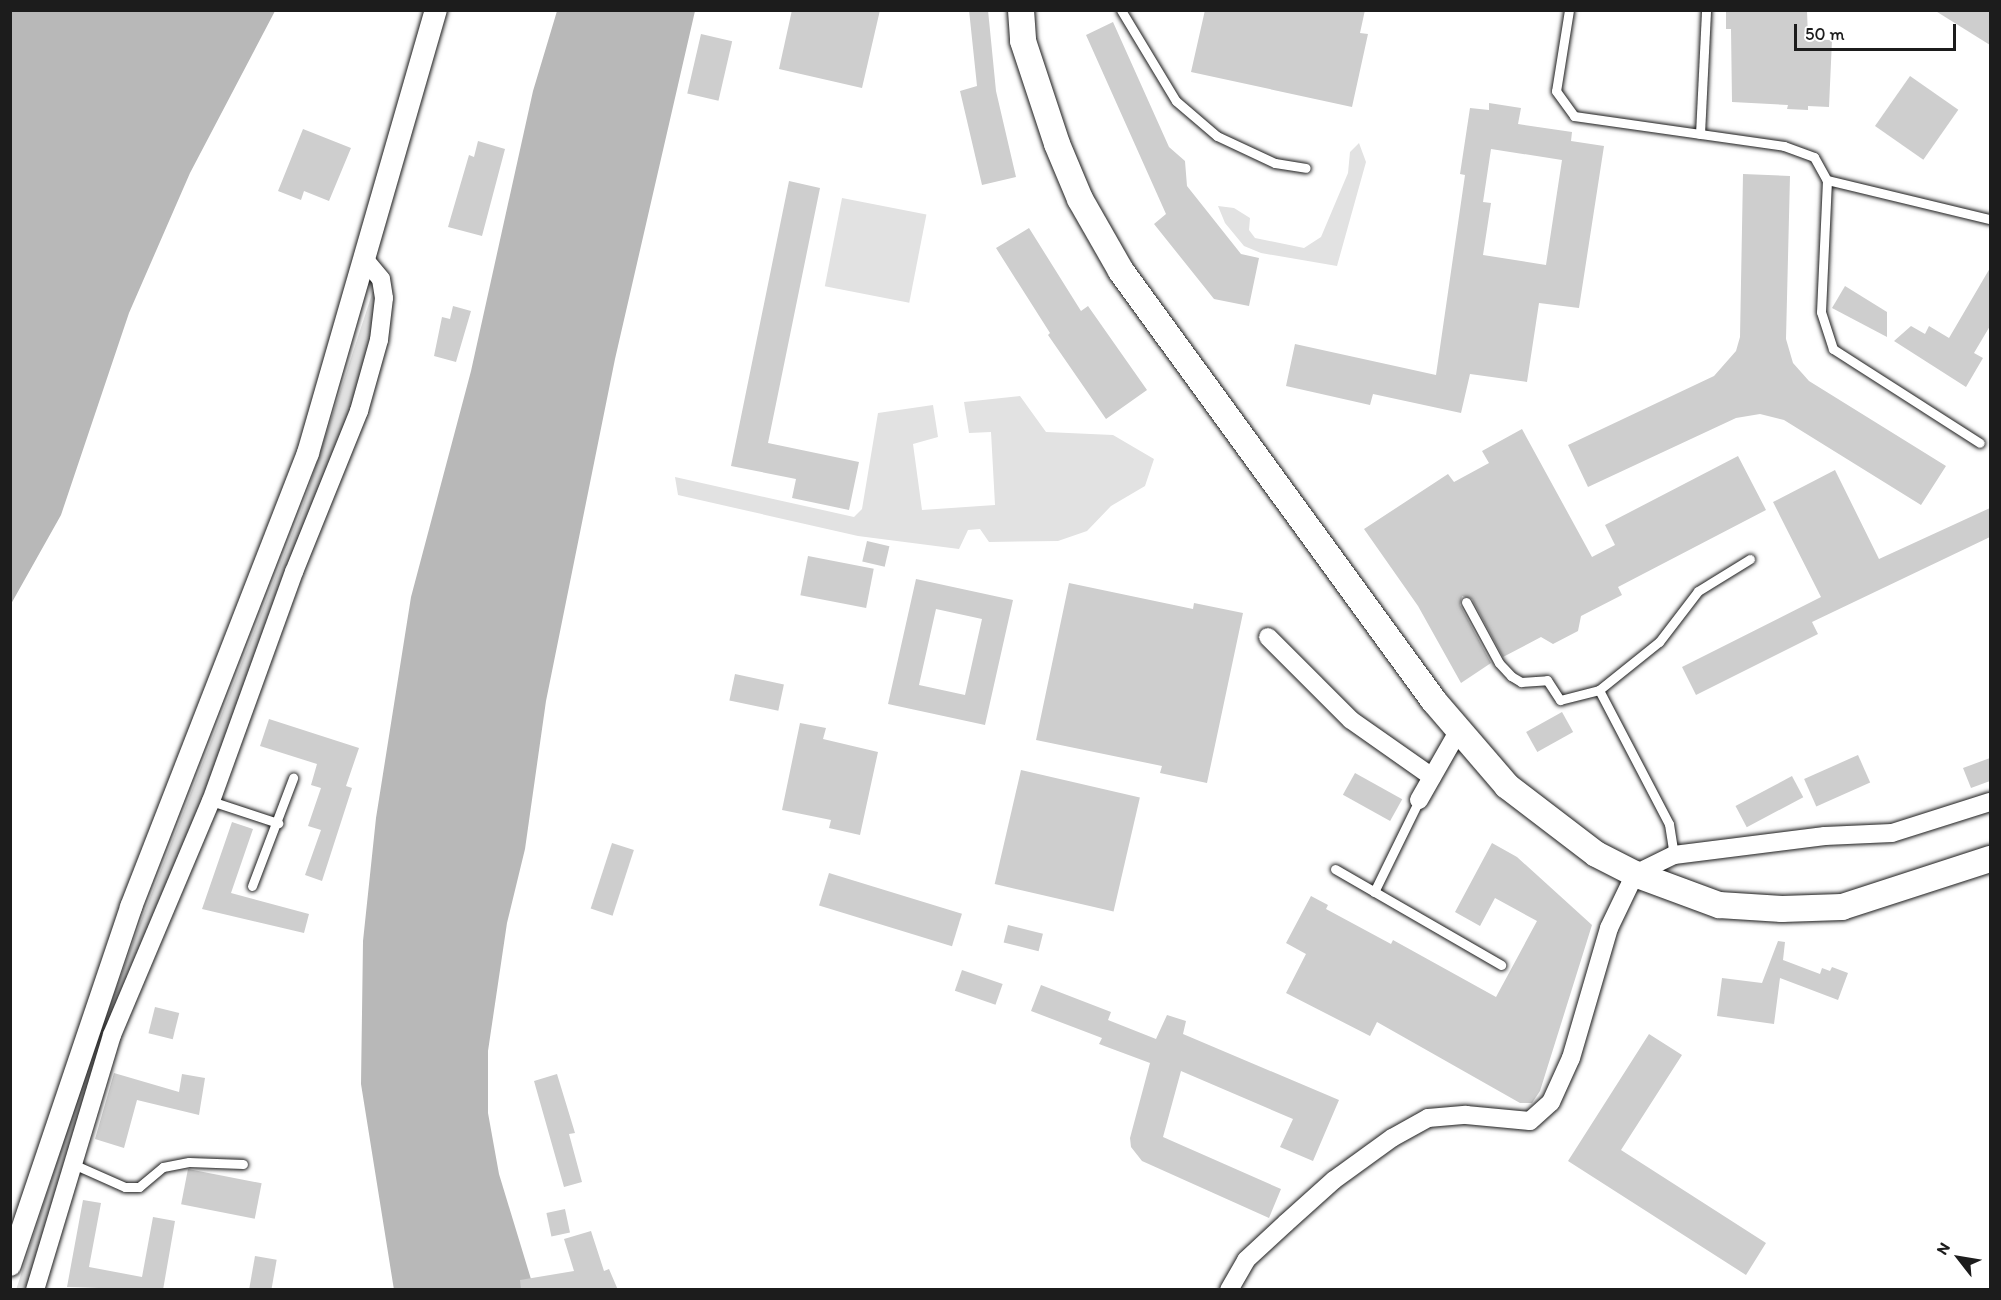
<!DOCTYPE html>
<style>
body{margin:0}
#map{position:relative;width:2001px;height:1300px;overflow:hidden;background:#fff;font-family:Itim,sans-serif}
div>[style]{position:absolute}
[style*='--x']{left:calc(var(--x)*1px);top:calc(var(--y)*1px);width:calc(var(--w)*1px);rotate:calc(var(--a)*1deg)}
.green>*{inset:0;background:#e2e2e2;transform-origin:0 0}
.water>*{inset:0;background:#b8b8b8}
.building>*{inset:0;background:#cecece;transform-origin:0 0}
.roads{filter:drop-shadow(0 0 2px #1c1c1c) drop-shadow(0 0 2px #1c1c1c)}
.service>*{height:9px;margin:-4.5px;padding:0 4.5px;transform-origin:4.5px;border-radius:4.5px;background:#fff}
.minor>*{height:18px;margin:-9px;padding:0 9px;transform-origin:9px;border-radius:9px;background:#fff}
.tertiary>*{height:22px;margin:-11px;padding:0 11px;transform-origin:11px;border-radius:11px;background:#fff}
.secondary>*{height:26px;margin:-13px;padding:0 13px;transform-origin:13px;border-radius:13px;background:#fff}
span{translate:-50% -50%;white-space:nowrap;text-align:center;line-height:1.15;-webkit-text-stroke:5px #fff;paint-order:stroke}
.frame{position:absolute;inset:0;border:12px solid #1c1c1c;pointer-events:none}
.north{position:absolute;left:1929px;top:1228px;width:60px;height:60px;-webkit-text-stroke:4px #fff;paint-order:stroke;rotate:301deg;font-size:16px;font-weight:700;line-height:24px;text-align:center;color:#1c1c1c}
.north::after{content:'';display:block;margin:auto;width:21px;height:27px;background:#1c1c1c;clip-path:polygon(50% 0,100% 100%,50% 72%,0 100%)}
.scale{position:absolute;left:1794px;top:24px;width:162px;height:27px;box-sizing:border-box;border:3px solid #1c1c1c;border-top:0;padding-left:8px;font-size:18px;line-height:21px;white-space:nowrap;color:#1c1c1c;-webkit-text-stroke:4px #fff;paint-order:stroke}
</style>
<div id="map">
<div class="green">
<i style="clip-path:polygon(1359px 143px,1366px 162px,1337px 266px,1261px 253px,1244px 246px,1225px 223px,1218px 206px,1234px 208px,1250px 218px,1249px 230px,1255px 238px,1304px 248px,1321px 237px,1348px 173px,1350px 152px)"></i>
<i style="left:842px;top:198px;width:86px;height:90px;rotate:11deg"></i>
<i style="clip-path:polygon(373px 291px,381px 304px,339px 452px,119px 1011px,30px 1289px,16px 1290px,87px 1069px,139px 926px,301px 511px)"></i>
<i style="clip-path:polygon(1020px 396px,1046px 432px,1113px 435px,1154px 459px,1145px 486px,1111px 506px,1087px 531px,1058px 541px,989px 542px,980px 529px,968px 530px,959px 549px,858px 536px,678px 495px,675px 477px,854px 517px,862px 509px,878px 413px,933px 405px,938px 437px,913px 444px,922px 510px,995px 505px,991px 432px,969px 433px,964px 402px)"></i>
</div>
<div class="water">
<i style="clip-path:polygon(11px 10px,275px 11px,190px 173px,129px 313px,61px 515px,11px 604px)"></i>
<i style="clip-path:polygon(557px 11px,695px 11px,615px 359px,546px 701px,525px 849px,507px 923px,488px 1051px,488px 1113px,499px 1174px,534px 1289px,394px 1290px,361px 1084px,363px 941px,376px 818px,411px 597px,471px 371px,533px 91px)"></i>
</div>
<div class="building">
<i style="clip-path:polygon(792px 10px,880px 10px,862px 88px,779px 69px)"></i>
<i style="clip-path:polygon(969px 10px,988px 10px,996px 91px,1016px 177px,982px 185px,960px 91px,977px 86px)"></i>
<i style="clip-path:polygon(1205px 10px,1365px 10px,1360px 33px,1368px 34px,1352px 107px,1191px 72px)"></i>
<i style="clip-path:polygon(1726px 10px,1807px 10px,1808px 39px,1832px 40px,1829px 107px,1808px 106px,1808px 110px,1787px 109px,1788px 105px,1732px 102px,1731px 29px,1726px 29px)"></i>
<i style="clip-path:polygon(1934px 10px,1990px 10px,1990px 45px)"></i>
<i style="clip-path:polygon(1113px 22px,1169px 147px,1185px 161px,1187px 186px,1241px 254px,1259px 258px,1249px 306px,1214px 299px,1154px 224px,1166px 214px,1086px 35px)"></i>
<i style="left:701px;top:34px;width:32px;height:61px;rotate:13deg"></i>
<i style="left:1910px;top:76px;width:59px;height:61px;rotate:35deg"></i>
<i style="clip-path:polygon(evenodd,1489px 103px,1521px 108px,1518px 124px,1572px 132px,1571px 141px,1604px 146px,1579px 308px,1539px 303px,1527px 382px,1470px 374px,1461px 413px,1373px 394px,1370px 405px,1286px 386px,1295px 344px,1436px 375px,1465px 175px,1460px 174px,1470px 108px,1489px 110px,1489px 103px,1491px 149px,1562px 160px,1546px 265px,1483px 255px,1491px 203px,1483px 202px,1491px 149px)"></i>
<i style="clip-path:polygon(303px 129px,351px 148px,329px 201px,304px 191px,301px 200px,278px 191px)"></i>
<i style="clip-path:polygon(478px 141px,505px 149px,482px 236px,448px 227px,469px 155px,474px 157px)"></i>
<i style="clip-path:polygon(1743px 174px,1790px 176px,1786px 339px,1793px 363px,1809px 381px,1946px 466px,1921px 505px,1784px 420px,1760px 414px,1736px 418px,1588px 487px,1568px 445px,1714px 376px,1736px 351px,1740px 337px)"></i>
<i style="clip-path:polygon(789px 181px,820px 188px,768px 443px,859px 462px,849px 510px,792px 498px,796px 479px,731px 466px)"></i>
<i style="clip-path:polygon(1029px 228px,1081px 311px,1088px 306px,1147px 390px,1106px 419px,1048px 335px,1050px 333px,996px 248px)"></i>
<i style="clip-path:polygon(1990px 268px,1990px 326px,1974px 353px,1983px 358px,1966px 387px,1894px 341px,1911px 326px,1925px 334px,1929px 326px,1949px 338px)"></i>
<i style="clip-path:polygon(1845px 286px,1887px 312px,1887px 337px,1832px 308px)"></i>
<i style="clip-path:polygon(453px 306px,471px 311px,456px 362px,434px 356px,442px 317px,450px 319px)"></i>
<i style="clip-path:polygon(1522px 429px,1592px 557px,1615px 545px,1605px 525px,1738px 456px,1766px 510px,1618px 587px,1622px 595px,1581px 616px,1578px 631px,1553px 644px,1541px 637px,1503px 657px,1472px 599px,1462px 596px,1460px 605px,1491px 663px,1461px 683px,1418px 606px,1364px 529px,1448px 474px,1454px 482px,1489px 463px,1482px 451px)"></i>
<i style="clip-path:polygon(1835px 470px,1879px 559px,1990px 508px,1990px 537px,1812px 622px,1818px 634px,1696px 695px,1682px 667px,1821px 597px,1773px 502px)"></i>
<i style="left:867px;top:541px;width:23px;height:21px;rotate:13deg"></i>
<i style="left:808px;top:556px;width:67px;height:40px;rotate:11deg"></i>
<i style="clip-path:polygon(evenodd,916px 579px,1013px 600px,985px 725px,888px 704px,916px 579px,936px 609px,982px 619px,965px 695px,919px 685px,936px 609px)"></i>
<i style="clip-path:polygon(1069px 583px,1193px 609px,1194px 603px,1243px 613px,1207px 783px,1160px 773px,1162px 766px,1036px 740px)"></i>
<i style="left:735px;top:674px;width:50px;height:27px;rotate:12deg"></i>
<i style="left:1562px;top:712px;width:23px;height:41px;rotate:61deg"></i>
<i style="clip-path:polygon(269px 719px,359px 748px,346px 786px,352px 788px,322px 881px,305px 875px,321px 830px,308px 826px,321px 788px,311px 785px,317px 764px,260px 746px)"></i>
<i style="clip-path:polygon(800px 723px,826px 728px,823px 739px,878px 752px,860px 835px,829px 828px,831px 820px,782px 810px)"></i>
<i style="left:1858px;top:755px;width:30px;height:59px;rotate:66deg"></i>
<i style="clip-path:polygon(1990px 758px,1990px 781px,1971px 788px,1963px 768px)"></i>
<i style="left:1021px;top:770px;width:122px;height:117px;rotate:13deg"></i>
<i style="left:1355px;top:773px;width:54px;height:25px;rotate:29deg"></i>
<i style="left:1792px;top:776px;width:24px;height:64px;rotate:62deg"></i>
<i style="clip-path:polygon(232px 822px,253px 829px,231px 893px,309px 914px,304px 933px,202px 909px)"></i>
<i style="left:612px;top:843px;width:23px;height:69px;rotate:18deg"></i>
<i style="clip-path:polygon(1492px 843px,1517px 857px,1592px 925px,1540px 1091px,1532px 1103px,1520px 1103px,1377px 1022px,1370px 1036px,1286px 993px,1306px 954px,1286px 943px,1311px 896px,1328px 905px,1326px 909px,1391px 944px,1393px 940px,1496px 997px,1537px 921px,1495px 898px,1480px 926px,1455px 912px)"></i>
<i style="left:829px;top:873px;width:139px;height:34px;rotate:17deg"></i>
<i style="left:1008px;top:925px;width:36px;height:18px;rotate:14deg"></i>
<i style="clip-path:polygon(1778px 941px,1785px 942px,1783px 960px,1820px 974px,1822px 968px,1830px 971px,1832px 967px,1848px 973px,1838px 1000px,1780px 978px,1774px 1024px,1717px 1016px,1722px 978px,1762px 983px)"></i>
<i style="left:962px;top:970px;width:43px;height:22px;rotate:19deg"></i>
<i style="clip-path:polygon(1041px 985px,1111px 1012px,1108px 1020px,1156px 1039px,1167px 1015px,1186px 1021px,1183px 1034px,1339px 1100px,1313px 1161px,1280px 1147px,1293px 1119px,1181px 1071px,1163px 1137px,1281px 1189px,1269px 1218px,1142px 1161px,1131px 1147px,1130px 1138px,1150px 1063px,1099px 1044px,1102px 1038px,1031px 1011px)"></i>
<i style="left:155px;top:1007px;width:25px;height:27px;rotate:14deg"></i>
<i style="clip-path:polygon(1649px 1034px,1682px 1055px,1621px 1150px,1766px 1243px,1746px 1275px,1568px 1161px)"></i>
<i style="clip-path:polygon(114px 1073px,179px 1092px,182px 1074px,205px 1078px,199px 1115px,137px 1100px,124px 1148px,95px 1139px)"></i>
<i style="clip-path:polygon(557px 1074px,575px 1133px,569px 1134px,582px 1182px,564px 1187px,534px 1081px)"></i>
<i style="left:188px;top:1169px;width:75px;height:36px;rotate:11deg"></i>
<i style="clip-path:polygon(83px 1200px,101px 1203px,89px 1267px,142px 1277px,153px 1217px,175px 1221px,163px 1290px,67px 1287px)"></i>
<i style="left:565px;top:1209px;width:24px;height:19px;rotate:78deg"></i>
<i style="clip-path:polygon(591px 1231px,604px 1271px,609px 1269px,618px 1290px,521px 1290px,520px 1280px,574px 1271px,564px 1239px)"></i>
<i style="left:255px;top:1256px;width:22px;height:35px;rotate:10deg"></i>
</div>
<div class="roads">
<div class="service">
<i style="--x:1121;--y:10;--w:106;--a:58.9"></i>
<i style="--x:1176;--y:101;--w:54;--a:40.5"></i>
<i style="--x:1217;--y:136;--w:64;--a:25"></i>
<i style="--x:1275;--y:163;--w:31;--a:9"></i>
<i style="--x:1569;--y:10;--w:82;--a:99.1"></i>
<i style="--x:1556;--y:91;--w:31;--a:54"></i>
<i style="--x:1574;--y:116;--w:212;--a:8.1"></i>
<i style="--x:1784;--y:146;--w:32;--a:20"></i>
<i style="--x:1814;--y:157;--w:26;--a:61"></i>
<i style="--x:1827;--y:180;--w:132;--a:92.6"></i>
<i style="--x:1821;--y:312;--w:39;--a:72"></i>
<i style="--x:1833;--y:349;--w:174;--a:32.6"></i>
<i style="--x:1700;--y:134;--w:124;--a:-87.2"></i>
<i style="--x:1827;--y:180;--w:168;--a:13.5"></i>
<i style="--x:1466;--y:602;--w:69;--a:61.6"></i>
<i style="--x:1499;--y:663;--w:18;--a:47"></i>
<i style="--x:1511;--y:676;--w:12;--a:31"></i>
<i style="--x:1521;--y:682;--w:26;--a:-4"></i>
<i style="--x:1547;--y:680;--w:24;--a:57"></i>
<i style="--x:1560;--y:700;--w:40;--a:-14.4"></i>
<i style="--x:1599;--y:690;--w:77;--a:-38.7"></i>
<i style="--x:1659;--y:642;--w:64;--a:-52.6"></i>
<i style="--x:1698;--y:591;--w:61;--a:-31.6"></i>
<i style="--x:1599;--y:690;--w:151;--a:62.4"></i>
<i style="--x:1669;--y:824;--w:31;--a:81"></i>
<i style="--x:211;--y:801;--w:71;--a:18.2"></i>
<i style="--x:1335;--y:869;--w:192;--a:30"></i>
<i style="--x:252;--y:886;--w:116;--a:-69.2"></i>
<i style="--x:1374;--y:892;--w:102;--a:-63.9"></i>
<i style="--x:73;--y:1164;--w:57;--a:23.9"></i>
<i style="--x:125;--y:1187;--w:14;--a:0"></i>
<i style="--x:139;--y:1187;--w:31;--a:-40"></i>
<i style="--x:163;--y:1167;--w:26;--a:-11"></i>
<i style="--x:189;--y:1162;--w:54;--a:2.1"></i>
</div>
<div class="minor">
<i style="--x:1268;--y:637;--w:117;--a:45"></i>
<i style="--x:1351;--y:720;--w:99;--a:35.1"></i>
<i style="--x:1419;--y:800;--w:81;--a:-60.3"></i>
<i style="--x:35;--y:1290;--w:266;--a:-73.2"></i>
<i style="--x:112;--y:1035;--w:254;--a:-67.1"></i>
<i style="--x:211;--y:801;--w:244;--a:-70.1"></i>
<i style="--x:294;--y:572;--w:174;--a:-68"></i>
<i style="--x:359;--y:411;--w:74;--a:-74.3"></i>
<i style="--x:379;--y:340;--w:42;--a:-83.2"></i>
<i style="--x:384;--y:298;--w:19;--a:-99"></i>
<i style="--x:381;--y:279;--w:25;--a:-130"></i>
<i style="--x:1229;--y:1290;--w:34;--a:-60"></i>
<i style="--x:1246;--y:1260;--w:54;--a:-42.8"></i>
<i style="--x:1286;--y:1223;--w:64;--a:-41.9"></i>
<i style="--x:1334;--y:1180;--w:72;--a:-35.9"></i>
<i style="--x:1392;--y:1138;--w:41;--a:-29.1"></i>
<i style="--x:1428;--y:1118;--w:38;--a:-5"></i>
<i style="--x:1466;--y:1115;--w:64;--a:5.4"></i>
<i style="--x:1530;--y:1121;--w:28;--a:-42"></i>
<i style="--x:1551;--y:1102;--w:48;--a:-65.6"></i>
<i style="--x:1571;--y:1058;--w:135;--a:-73.7"></i>
<i style="--x:1609;--y:928;--w:60;--a:-64.3"></i>
<i style="--x:1635;--y:874;--w:43;--a:-26"></i>
<i style="--x:1674;--y:855;--w:152;--a:-7.2"></i>
<i style="--x:1825;--y:836;--w:67;--a:-2.6"></i>
<i style="--x:1892;--y:833;--w:103;--a:-17.6"></i>
</div>
<div class="tertiary">
<i style="--x:10;--y:1265;--w:378;--a:-71.3"></i>
<i style="--x:131;--y:907;--w:487;--a:-68.7"></i>
<i style="--x:308;--y:453;--w:461;--a:-73.9"></i>
</div>
<div class="secondary">
<i style="--x:1021;--y:10;--w:31;--a:86"></i>
<i style="--x:1023;--y:41;--w:108;--a:71.7"></i>
<i style="--x:1057;--y:144;--w:60;--a:67.3"></i>
<i style="--x:1080;--y:199;--w:83;--a:60.3"></i>
<i style="--x:1121;--y:271;--w:532;--a:53.95"></i>
<i style="--x:1434;--y:701;--w:112;--a:49.3"></i>
<i style="--x:1507;--y:786;--w:112;--a:37.4"></i>
<i style="--x:1596;--y:854;--w:44;--a:27.1"></i>
<i style="--x:1635;--y:874;--w:90;--a:20.3"></i>
<i style="--x:1719;--y:905;--w:63;--a:3.6"></i>
<i style="--x:1782;--y:909;--w:60;--a:-1.9"></i>
<i style="--x:1842;--y:907;--w:156;--a:-18"></i>
</div>
</div>
<div class="frame"></div>
<div class="north">N</div>
<div class="scale">50 m</div>
</div>
